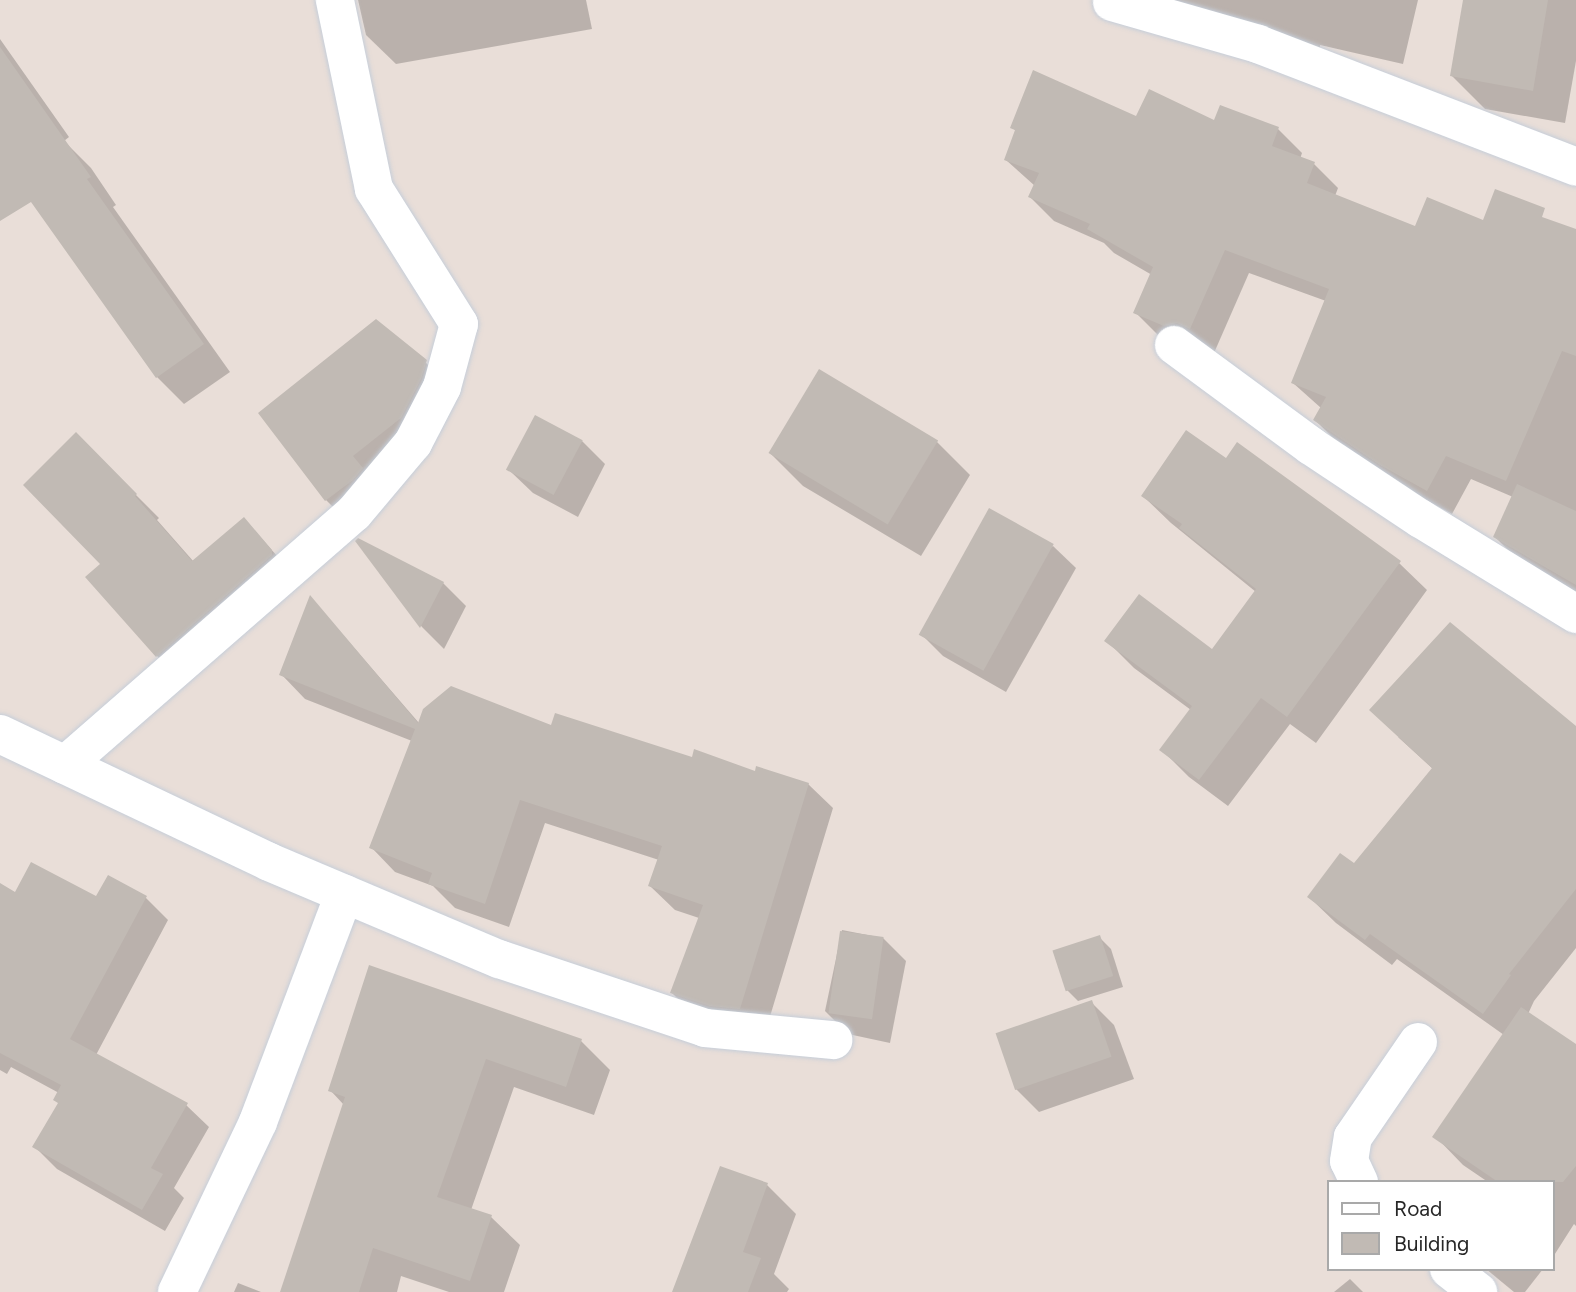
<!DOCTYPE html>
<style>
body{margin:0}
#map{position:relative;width:1576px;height:1292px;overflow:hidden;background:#e9ded8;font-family:Figtree,sans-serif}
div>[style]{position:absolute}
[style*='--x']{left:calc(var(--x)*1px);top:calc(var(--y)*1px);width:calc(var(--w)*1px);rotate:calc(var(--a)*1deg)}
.shadow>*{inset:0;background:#0003}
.building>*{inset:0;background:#c1bab4;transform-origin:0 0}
.roads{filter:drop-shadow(0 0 2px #c6ced9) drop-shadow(0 0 2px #c6ced9)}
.minor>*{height:38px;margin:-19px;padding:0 19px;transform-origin:19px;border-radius:19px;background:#fff}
span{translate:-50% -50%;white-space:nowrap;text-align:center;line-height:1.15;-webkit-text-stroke:5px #fff;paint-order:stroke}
.legend{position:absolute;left:1327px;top:1180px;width:228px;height:91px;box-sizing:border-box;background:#fff;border:2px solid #a9a9a9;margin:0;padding:9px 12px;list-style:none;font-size:21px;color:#272727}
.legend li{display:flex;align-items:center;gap:14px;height:35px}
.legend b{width:35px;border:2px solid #a9a9a9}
</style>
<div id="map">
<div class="shadow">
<i style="clip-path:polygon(358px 0,586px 0,592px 29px,396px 64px,366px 35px)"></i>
<i style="clip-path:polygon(1160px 0,1418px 0,1403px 64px,1320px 45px,1320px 48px)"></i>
<i style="clip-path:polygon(1465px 0,1576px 0,1576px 61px,1565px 123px,1485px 109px,1452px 76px)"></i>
<i style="clip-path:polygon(0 39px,69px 137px,64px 141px,91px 168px,116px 205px,113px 207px,230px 372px,184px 404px,157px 377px,19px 183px,0 183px)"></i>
<i style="clip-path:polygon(1137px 118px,1278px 129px,1302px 153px,1300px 159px,1314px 164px,1338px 188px,1335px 196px,1416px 228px,1508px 232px,1576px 230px,1576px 596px,1519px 561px,1495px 537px,1513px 497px,1471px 479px,1452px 514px,1406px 489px,1339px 444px,1315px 420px,1321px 408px,1293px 383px,1326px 301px,1249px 273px,1214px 353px,1160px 337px,1135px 312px,1152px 275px,1114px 253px,1104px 243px,1054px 221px,1030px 197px,1035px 186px,1006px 160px,1016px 131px,1012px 127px)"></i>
<i style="clip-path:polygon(425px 362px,446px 382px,346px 520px,326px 500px,261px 414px)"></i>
<i style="clip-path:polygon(76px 435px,159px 518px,157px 520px,194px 562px,244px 519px,296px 577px,180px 679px,157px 656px,102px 564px)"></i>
<i style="clip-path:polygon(582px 441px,605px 464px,578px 517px,533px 493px,510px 471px)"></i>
<i style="clip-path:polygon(937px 442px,970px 475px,921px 556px,803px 486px,770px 453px)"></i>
<i style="clip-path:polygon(1227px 460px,1399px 563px,1427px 590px,1316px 743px,1290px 724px,1228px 806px,1189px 777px,1162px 750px,1191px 710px,1134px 668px,1107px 641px,1212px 651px,1256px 592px,1171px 523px,1143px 496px)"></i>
<i style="clip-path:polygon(357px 541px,443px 583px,466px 606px,444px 649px,422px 627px)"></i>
<i style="clip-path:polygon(1053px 546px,1076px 568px,1006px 692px,943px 656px,920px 633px)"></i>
<i style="clip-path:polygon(311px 598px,419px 723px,553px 728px,808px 784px,833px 808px,765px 1033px,696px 1017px,672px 993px,699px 918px,675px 910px,650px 886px,659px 860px,545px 823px,509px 927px,455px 908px,433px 886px,395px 872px,371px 847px,412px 741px,305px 699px,281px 674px)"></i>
<i style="clip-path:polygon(1398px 737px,1576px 756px,1576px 948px,1534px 1001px,1528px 1014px,1576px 1049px,1576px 1226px,1574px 1224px,1553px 1257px,1553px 1182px,1488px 1182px,1463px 1165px,1435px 1136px,1504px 1035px,1397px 959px,1392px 965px,1336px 923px,1309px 897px,1354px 865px,1433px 769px)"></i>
<i style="clip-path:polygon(0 885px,16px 894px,146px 898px,168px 920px,96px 1055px,186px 1105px,209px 1127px,174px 1188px,184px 1198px,165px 1231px,57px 1169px,34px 1146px,60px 1104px,59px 1093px,11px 1067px,7px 1074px,0 1070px)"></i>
<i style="clip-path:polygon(842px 930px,883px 938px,906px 961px,890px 1043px,848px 1034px,825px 1011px)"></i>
<i style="clip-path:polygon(1099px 937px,1111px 949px,1123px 987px,1078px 1001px,1066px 989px)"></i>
<i style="clip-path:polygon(370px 967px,581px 1041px,610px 1070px,594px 1115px,514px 1087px,471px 1210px,491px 1217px,520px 1245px,504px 1292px,449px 1292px,401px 1276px,397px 1292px,282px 1292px,344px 1105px,330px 1090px)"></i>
<i style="clip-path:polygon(1091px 1002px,1114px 1025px,1134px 1079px,1039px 1112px,1016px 1089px)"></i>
<i style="clip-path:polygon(767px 1185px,796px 1214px,774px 1274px,789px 1289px,787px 1292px,674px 1292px)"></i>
<i style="clip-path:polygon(1486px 1269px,1543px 1269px,1525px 1292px,1514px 1292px)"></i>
<i style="clip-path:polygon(1350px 1279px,1363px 1292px,1334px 1292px)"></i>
<i style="clip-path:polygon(238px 1283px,261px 1292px,234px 1292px)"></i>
</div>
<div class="building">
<i style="clip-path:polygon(1463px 0,1548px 0,1533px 91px,1450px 76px)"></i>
<i style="clip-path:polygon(0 47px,91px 177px,87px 179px,204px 344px,156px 378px,31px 202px,0 221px)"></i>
<i style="clip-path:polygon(1033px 70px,1136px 116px,1149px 89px,1214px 120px,1220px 105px,1279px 127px,1272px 146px,1315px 162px,1307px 183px,1415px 226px,1427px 197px,1483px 220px,1495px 189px,1545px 208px,1542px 217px,1576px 229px,1576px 356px,1562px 351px,1506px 481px,1446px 456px,1427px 491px,1380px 465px,1313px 420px,1326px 397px,1291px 383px,1329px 289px,1225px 250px,1190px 329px,1177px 323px,1164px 326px,1133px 313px,1153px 267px,1087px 229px,1090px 224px,1028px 197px,1039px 173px,1004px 160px,1015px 130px,1010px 128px)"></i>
<i style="clip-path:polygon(376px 319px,427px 360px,421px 379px,401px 418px,353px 456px,363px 468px,353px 480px,325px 501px,258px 413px)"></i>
<i style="left:819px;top:369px;width:139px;height:98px;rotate:31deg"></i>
<i style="left:535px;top:415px;width:54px;height:62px;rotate:28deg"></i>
<i style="clip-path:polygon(1186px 430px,1226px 458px,1237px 442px,1401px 561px,1287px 717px,1261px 698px,1199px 780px,1159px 750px,1192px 706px,1104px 641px,1139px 594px,1212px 649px,1256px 589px,1179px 528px,1182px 524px,1141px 496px)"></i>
<i style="clip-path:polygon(76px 432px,137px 494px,135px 496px,192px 561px,244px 517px,272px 550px,272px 555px,156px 657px,85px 577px,100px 564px,23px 485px)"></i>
<i style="clip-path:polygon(1517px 484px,1576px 511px,1576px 585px,1493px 537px)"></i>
<i style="left:989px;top:508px;width:74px;height:145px;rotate:29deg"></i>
<i style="clip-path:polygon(358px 538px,444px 582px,420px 628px,355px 541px)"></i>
<i style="clip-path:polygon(310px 595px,418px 723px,423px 709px,451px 686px,551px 725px,555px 713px,692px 757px,694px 749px,755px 771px,756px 766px,809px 783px,740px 1009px,710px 1006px,670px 993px,703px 905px,648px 886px,662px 846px,520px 800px,485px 904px,428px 884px,432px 873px,369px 848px,415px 729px,279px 675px)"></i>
<i style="clip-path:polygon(1450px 622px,1576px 726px,1576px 889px,1509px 974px,1511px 975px,1483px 1014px,1370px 934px,1365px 940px,1307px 897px,1340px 853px,1354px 863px,1432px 768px,1369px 710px)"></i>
<i style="clip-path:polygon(31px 862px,96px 896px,108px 875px,147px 896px,70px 1039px,188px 1103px,151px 1168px,163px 1174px,142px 1210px,32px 1147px,58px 1103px,53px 1100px,61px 1085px,0 1053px,0 883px,15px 892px)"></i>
<i style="left:840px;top:931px;width:44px;height:83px;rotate:8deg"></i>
<i style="left:1100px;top:935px;width:43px;height:50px;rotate:72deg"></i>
<i style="clip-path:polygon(369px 965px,582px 1039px,566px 1087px,486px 1059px,437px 1197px,492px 1215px,470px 1281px,373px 1248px,359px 1292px,280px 1292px,345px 1097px,328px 1091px)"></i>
<i style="left:1092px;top:1000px;width:60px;height:102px;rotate:71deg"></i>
<i style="clip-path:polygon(1521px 1007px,1576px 1044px,1576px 1166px,1563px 1182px,1498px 1182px,1432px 1137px)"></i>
<i style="clip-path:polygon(720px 1166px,768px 1183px,743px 1252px,761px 1258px,748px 1292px,672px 1292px)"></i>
</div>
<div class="roads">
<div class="minor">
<i style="--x:1112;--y:2;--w:152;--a:16"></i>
<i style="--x:1258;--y:44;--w:341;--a:21.1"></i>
<i style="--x:1174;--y:345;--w:170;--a:36.4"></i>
<i style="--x:1311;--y:446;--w:132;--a:33.6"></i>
<i style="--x:1421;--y:519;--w:182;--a:31.5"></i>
<i style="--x:0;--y:734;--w:298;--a:25.4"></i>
<i style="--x:269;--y:862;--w:250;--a:22.9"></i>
<i style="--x:499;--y:959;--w:217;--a:18.5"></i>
<i style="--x:705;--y:1028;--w:129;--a:5.4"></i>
<i style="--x:65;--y:765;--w:383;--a:-41.1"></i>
<i style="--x:354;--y:513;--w:92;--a:-49.9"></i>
<i style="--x:413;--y:443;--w:63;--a:-62.6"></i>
<i style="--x:442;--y:387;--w:65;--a:-74.9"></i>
<i style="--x:459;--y:324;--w:160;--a:-122.2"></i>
<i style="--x:374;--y:189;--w:193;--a:-101.7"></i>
<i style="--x:1359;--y:1182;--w:23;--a:-115"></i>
<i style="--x:1349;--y:1161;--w:24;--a:-81"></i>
<i style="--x:1353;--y:1137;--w:115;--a:-55.6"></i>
<i style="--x:1449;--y:1269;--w:37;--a:38"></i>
<i style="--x:177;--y:1292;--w:188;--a:-64.5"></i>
<i style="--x:258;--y:1122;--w:244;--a:-69.3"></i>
</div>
</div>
<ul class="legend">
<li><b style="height:9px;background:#fff"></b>Road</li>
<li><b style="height:19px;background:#c1bab4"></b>Building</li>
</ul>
</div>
